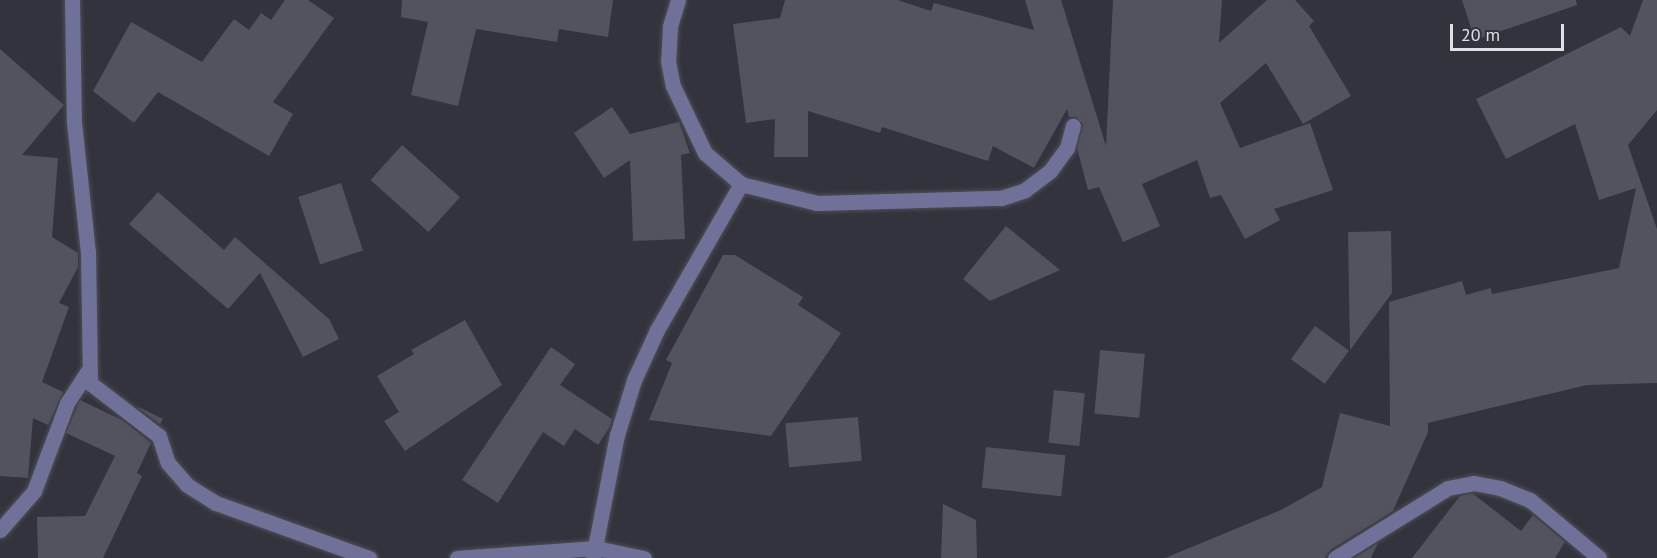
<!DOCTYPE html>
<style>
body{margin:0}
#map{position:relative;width:1657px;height:558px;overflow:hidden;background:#32333c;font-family:"PT Sans",sans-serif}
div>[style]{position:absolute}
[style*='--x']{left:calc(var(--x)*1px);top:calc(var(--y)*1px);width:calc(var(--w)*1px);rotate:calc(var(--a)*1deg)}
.building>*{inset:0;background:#52535e;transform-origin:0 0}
.roads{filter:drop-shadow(0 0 2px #4e4f57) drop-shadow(0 0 2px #4e4f57)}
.minor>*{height:15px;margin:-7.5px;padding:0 7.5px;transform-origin:7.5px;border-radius:7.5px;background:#707199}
span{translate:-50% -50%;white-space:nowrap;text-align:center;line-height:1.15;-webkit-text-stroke:6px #32333c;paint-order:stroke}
.scale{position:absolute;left:1450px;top:24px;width:114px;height:27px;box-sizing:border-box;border:3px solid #e0e1e7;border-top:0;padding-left:8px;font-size:18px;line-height:21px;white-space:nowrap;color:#e0e1e7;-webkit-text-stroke:4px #32333c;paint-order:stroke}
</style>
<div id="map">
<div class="building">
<i style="clip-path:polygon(285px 0,308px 0,334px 18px,273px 102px,293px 114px,269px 156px,158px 92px,134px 123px,93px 91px,131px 22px,202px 62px,234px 19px,249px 30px,261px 13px,271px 20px)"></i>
<i style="clip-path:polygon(402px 0,613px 0,608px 37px,559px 29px,557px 42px,476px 29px,458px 106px,411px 95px,428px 22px,401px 17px)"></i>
<i style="clip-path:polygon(785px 0,898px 0,931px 11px,934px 3px,1034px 30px,1025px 0,1061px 0,1106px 146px,1113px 0,1222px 0,1219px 43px,1267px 0,1295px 0,1314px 21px,1309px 26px,1351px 96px,1303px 124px,1266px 63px,1220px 103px,1240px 148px,1310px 123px,1333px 190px,1274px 209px,1280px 220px,1245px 239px,1221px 195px,1210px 198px,1197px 160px,1142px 184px,1160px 226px,1123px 242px,1099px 187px,1088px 190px,1077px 148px,1083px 124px,1076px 117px,1069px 117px,1067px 109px,1034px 168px,993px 146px,988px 161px,882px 127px,880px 133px,808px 111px,808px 157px,774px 157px,775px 119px,746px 123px,733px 24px,780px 18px)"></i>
<i style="clip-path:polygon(1462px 0,1576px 0,1577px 5px,1475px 40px)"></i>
<i style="clip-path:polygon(1643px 0,1657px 0,1657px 110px,1628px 145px,1657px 229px,1657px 383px,1587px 385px,1428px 423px,1428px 432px,1393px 511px,1330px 550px,1325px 558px,1165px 558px,1281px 510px,1322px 487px,1340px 413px,1390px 426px,1389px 302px,1462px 281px,1466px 295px,1491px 288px,1492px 294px,1619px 268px,1636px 188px,1599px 200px,1575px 124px,1506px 159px,1476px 99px,1621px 27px,1630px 36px)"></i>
<i style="clip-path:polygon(0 49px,64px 105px,22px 155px,58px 158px,52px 237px,78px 253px,78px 267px,59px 303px,69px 307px,42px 382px,63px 392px,48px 425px,33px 418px,28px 478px,0 476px)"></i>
<i style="clip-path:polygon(612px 107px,630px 134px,679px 122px,690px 153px,681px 155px,685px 239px,633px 241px,630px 160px,604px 178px,574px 133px)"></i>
<i style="left:402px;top:145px;width:78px;height:47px;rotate:42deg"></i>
<i style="left:341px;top:183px;width:71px;height:45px;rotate:72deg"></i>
<i style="clip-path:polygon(158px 192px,224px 250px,235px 237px,329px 319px,339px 339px,303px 357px,260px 273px,228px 309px,129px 224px)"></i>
<i style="clip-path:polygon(1006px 226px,1060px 270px,990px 301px,963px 279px)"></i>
<i style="clip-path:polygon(1391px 231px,1392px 293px,1350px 350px,1348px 232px)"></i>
<i style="clip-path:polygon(723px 255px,735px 255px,803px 297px,798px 305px,841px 333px,771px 436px,649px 420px,672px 363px,666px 360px)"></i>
<i style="clip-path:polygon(465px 320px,502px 385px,405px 451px,384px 421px,399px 412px,377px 376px,414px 354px,411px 350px)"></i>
<i style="left:1315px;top:326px;width:42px;height:41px;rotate:36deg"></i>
<i style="clip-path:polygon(551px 347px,575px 364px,560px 385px,612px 419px,609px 428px,598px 445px,575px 429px,564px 446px,543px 432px,498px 503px,462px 480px)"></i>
<i style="left:1100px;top:350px;width:45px;height:64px;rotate:5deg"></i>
<i style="left:1054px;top:390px;width:31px;height:53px;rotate:6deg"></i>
<i style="clip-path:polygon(80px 400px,122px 420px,151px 443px,137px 473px,142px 476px,103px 558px,38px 558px,37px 517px,85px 516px,115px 456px,66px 433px)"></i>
<i style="clip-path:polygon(139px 407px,163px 419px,160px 424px,138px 408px)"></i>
<i style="left:858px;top:417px;width:44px;height:73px;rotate:85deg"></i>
<i style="left:986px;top:447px;width:80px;height:41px;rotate:6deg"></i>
<i style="clip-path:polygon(1472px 493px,1521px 531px,1533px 515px,1565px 542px,1555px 558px,1412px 558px,1460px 496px)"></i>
<i style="clip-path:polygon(943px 504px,976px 520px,977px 558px,941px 558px)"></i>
<i style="clip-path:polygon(1378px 543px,1371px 558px,1354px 558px)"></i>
</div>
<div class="roads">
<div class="minor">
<i style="--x:72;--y:0;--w:122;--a:89.1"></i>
<i style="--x:74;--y:122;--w:131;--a:83.9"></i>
<i style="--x:88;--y:252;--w:131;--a:89.1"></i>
<i style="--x:90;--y:383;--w:87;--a:37.5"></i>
<i style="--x:159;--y:436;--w:28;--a:72"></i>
<i style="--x:168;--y:463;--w:29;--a:49"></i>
<i style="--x:187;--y:485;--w:34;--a:32"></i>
<i style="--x:216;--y:503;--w:163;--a:19.8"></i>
<i style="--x:678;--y:0;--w:28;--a:107"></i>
<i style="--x:670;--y:27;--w:34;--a:93"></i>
<i style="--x:668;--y:61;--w:25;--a:79"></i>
<i style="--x:673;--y:86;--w:74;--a:64.5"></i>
<i style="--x:705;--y:153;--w:48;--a:40.7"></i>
<i style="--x:741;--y:184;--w:78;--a:14"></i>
<i style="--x:817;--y:203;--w:184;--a:-1.6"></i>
<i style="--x:1001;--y:198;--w:25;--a:-18"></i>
<i style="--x:1025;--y:190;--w:31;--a:-37"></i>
<i style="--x:1050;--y:171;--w:29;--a:-54"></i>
<i style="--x:1067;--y:148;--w:23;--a:-75"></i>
<i style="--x:0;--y:530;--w:52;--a:-48.9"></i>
<i style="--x:34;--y:491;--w:94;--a:-69.4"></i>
<i style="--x:67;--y:403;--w:38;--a:-57"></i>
<i style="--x:457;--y:558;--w:139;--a:-4.1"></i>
<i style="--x:596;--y:548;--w:49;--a:11.8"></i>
<i style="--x:593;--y:558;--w:125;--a:-79"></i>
<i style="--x:617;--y:435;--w:58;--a:-72.8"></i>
<i style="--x:634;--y:380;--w:55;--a:-65.3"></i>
<i style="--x:657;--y:330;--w:168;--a:-60.1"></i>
<i style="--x:1335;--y:558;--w:133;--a:-31.8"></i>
<i style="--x:1448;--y:488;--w:26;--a:-11"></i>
<i style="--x:1474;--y:483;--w:26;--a:11"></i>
<i style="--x:1500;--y:488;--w:32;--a:22"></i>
<i style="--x:1530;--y:500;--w:90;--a:40"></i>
</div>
</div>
<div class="scale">20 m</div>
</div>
